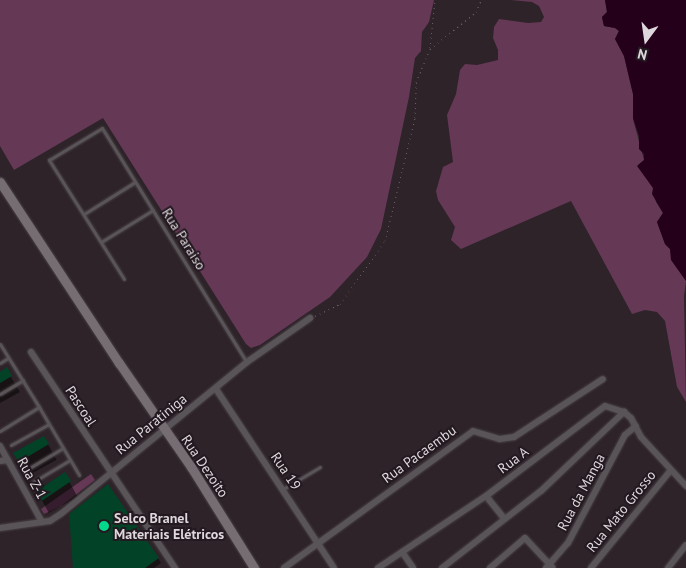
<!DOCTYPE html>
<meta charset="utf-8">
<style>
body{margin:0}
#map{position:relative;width:686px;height:568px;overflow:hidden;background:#2d2329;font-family:"PT Sans",sans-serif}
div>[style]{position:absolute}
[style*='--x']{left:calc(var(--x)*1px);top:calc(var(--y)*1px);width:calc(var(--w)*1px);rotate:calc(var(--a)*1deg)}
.green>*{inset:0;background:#653856}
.water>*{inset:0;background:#25001b}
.shadow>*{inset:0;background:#0007;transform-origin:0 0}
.building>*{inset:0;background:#024328;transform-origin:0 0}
.path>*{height:1px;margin-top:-0.5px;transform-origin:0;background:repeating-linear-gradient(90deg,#6c6368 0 1px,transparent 0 5px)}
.roads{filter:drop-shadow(0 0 1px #494045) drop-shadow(0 0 1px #494045)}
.lane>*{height:3px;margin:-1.5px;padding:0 1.5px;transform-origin:1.5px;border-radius:1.5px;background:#595457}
.street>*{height:6px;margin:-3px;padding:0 3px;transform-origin:3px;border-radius:3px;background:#595457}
.secondary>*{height:9px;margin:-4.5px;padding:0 4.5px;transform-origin:4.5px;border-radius:4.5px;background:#756d72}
.dots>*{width:14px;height:14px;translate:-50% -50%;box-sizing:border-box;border:2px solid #231920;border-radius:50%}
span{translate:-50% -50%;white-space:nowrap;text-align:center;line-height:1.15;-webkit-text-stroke:4px #231920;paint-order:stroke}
.street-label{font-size:14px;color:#ded7db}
.poi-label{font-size:14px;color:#ded7db;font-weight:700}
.left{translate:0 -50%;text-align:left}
.north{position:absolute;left:621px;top:15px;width:50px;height:50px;-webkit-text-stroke:4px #231920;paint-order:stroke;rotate:194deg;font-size:14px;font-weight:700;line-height:20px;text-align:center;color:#ded7db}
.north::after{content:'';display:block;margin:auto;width:18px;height:22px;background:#ded7db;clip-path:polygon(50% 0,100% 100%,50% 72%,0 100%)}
</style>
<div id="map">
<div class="green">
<i style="clip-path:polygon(0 0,434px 0,429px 22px,422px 32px,421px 51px,415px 58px,409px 97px,381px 229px,367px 257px,330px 297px,260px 345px,251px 348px,246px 344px,103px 118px,14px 170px,0 146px)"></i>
<i style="clip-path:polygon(511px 0,605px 0,607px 12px,602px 17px,604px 26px,615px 28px,619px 31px,615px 39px,624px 56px,633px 94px,633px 119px,644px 160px,638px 165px,653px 188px,656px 202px,663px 213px,657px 222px,665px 244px,670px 249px,672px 260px,686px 281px,684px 296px,686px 402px,677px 387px,665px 321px,657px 312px,645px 310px,632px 314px,571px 201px,461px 249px,451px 240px,455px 227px,438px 200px,436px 191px,443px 167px,453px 162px,447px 115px,456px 94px,460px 70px,465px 64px,477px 65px,498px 60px,498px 50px,493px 38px,494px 27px,499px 19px,528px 23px,541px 22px,544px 17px,539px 6px,532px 2px)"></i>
<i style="clip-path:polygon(91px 474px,95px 480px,61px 506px,44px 514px,41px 509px)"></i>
</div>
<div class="water">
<i style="clip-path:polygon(605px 0,686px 0,686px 281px,671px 260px,670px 249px,665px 244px,657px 222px,663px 213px,652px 194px,653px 188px,637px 166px,644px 160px,644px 154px,639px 149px,639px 136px,633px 118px,633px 94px,624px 56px,615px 39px,619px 31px,615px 28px,604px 26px,603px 22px,602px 17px,607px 12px)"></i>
</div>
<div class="shadow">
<i style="clip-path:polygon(6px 369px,20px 392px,0 403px,0 373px)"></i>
<i style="left:44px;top:437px;width:26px;height:34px;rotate:61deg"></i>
<i style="left:65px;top:474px;width:26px;height:33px;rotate:61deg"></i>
<i style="clip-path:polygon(158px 558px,161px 563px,154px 568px,74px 568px)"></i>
</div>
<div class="building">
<i style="clip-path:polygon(7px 367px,12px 376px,0 383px,0 372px)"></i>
<i style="clip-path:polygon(44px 436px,49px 444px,19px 462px,13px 453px)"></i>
<i style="left:65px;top:472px;width:11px;height:35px;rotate:56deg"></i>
<i style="clip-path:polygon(108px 484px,159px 558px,145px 568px,73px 568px,69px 514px)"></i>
</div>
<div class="path">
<i style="--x:430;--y:48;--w:48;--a:-84.1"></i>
<i style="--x:315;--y:316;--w:28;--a:-26"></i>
<i style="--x:340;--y:304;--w:77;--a:-54.5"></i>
<i style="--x:385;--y:241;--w:127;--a:-76.3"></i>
<i style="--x:415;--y:118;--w:36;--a:-88"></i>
<i style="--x:416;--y:82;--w:36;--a:-67"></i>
<i style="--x:430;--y:49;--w:59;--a:-38.8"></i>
<i style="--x:476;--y:12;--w:13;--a:-67"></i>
</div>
<div class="roads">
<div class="lane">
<i style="--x:84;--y:214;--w:60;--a:-32.1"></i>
<i style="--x:101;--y:242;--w:61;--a:-31.6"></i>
<i style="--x:124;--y:279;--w:141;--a:-122.2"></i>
<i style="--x:49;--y:160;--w:62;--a:-31.1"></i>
<i style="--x:102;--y:128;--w:274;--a:58.3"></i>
<i style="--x:0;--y:344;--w:74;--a:58.2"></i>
<i style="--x:0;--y:363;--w:9;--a:-32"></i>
<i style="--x:0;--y:394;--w:27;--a:-31"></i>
<i style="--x:0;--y:431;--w:46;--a:-31.6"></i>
<i style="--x:39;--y:407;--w:79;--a:59.5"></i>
<i style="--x:11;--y:445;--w:43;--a:-28.9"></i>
<i style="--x:26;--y:470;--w:43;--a:-30.7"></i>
<i style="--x:33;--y:482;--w:43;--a:-30.7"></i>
<i style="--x:283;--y:489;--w:43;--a:-30.7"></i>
</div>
<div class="street">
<i style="--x:31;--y:352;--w:260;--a:56.3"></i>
<i style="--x:216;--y:389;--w:214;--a:56.6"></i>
<i style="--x:0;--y:446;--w:87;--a:61.1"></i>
<i style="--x:0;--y:461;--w:8;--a:-7"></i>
<i style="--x:486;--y:496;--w:28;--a:51"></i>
<i style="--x:0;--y:528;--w:50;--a:-8"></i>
<i style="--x:50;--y:521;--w:14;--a:-34"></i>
<i style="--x:62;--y:513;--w:239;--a:-39.2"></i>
<i style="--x:247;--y:362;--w:77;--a:-34.9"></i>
<i style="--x:402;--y:552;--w:19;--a:55"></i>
<i style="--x:284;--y:568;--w:233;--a:-35.9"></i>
<i style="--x:473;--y:431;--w:28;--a:17"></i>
<i style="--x:500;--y:439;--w:14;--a:-8"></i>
<i style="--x:514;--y:437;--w:106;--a:-33.1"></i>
<i style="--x:378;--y:568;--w:130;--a:-33.7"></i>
<i style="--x:486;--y:496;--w:149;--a:-37.1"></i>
<i style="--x:605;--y:406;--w:20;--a:18"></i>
<i style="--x:624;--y:412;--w:9;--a:41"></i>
<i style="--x:631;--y:418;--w:21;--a:62"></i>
<i style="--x:641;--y:437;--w:67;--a:47.4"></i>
<i style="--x:442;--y:568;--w:125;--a:-37.9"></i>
<i style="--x:541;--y:491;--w:115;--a:-43.6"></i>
<i style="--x:490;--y:568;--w:46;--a:-40.6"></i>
<i style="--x:525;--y:538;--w:40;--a:47"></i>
<i style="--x:546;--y:568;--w:33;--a:-49"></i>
<i style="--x:568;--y:543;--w:122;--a:-62.2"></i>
<i style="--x:625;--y:435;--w:14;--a:-39"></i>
<i style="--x:591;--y:568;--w:125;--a:-50.8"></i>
<i style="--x:668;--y:568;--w:29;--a:-52"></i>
</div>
<div class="secondary">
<i style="--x:0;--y:182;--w:217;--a:56.7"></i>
<i style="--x:119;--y:363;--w:126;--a:55.3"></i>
<i style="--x:191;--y:467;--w:119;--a:58"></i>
</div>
</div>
<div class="dots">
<i style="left:104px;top:526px;background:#04d98b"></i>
</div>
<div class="street-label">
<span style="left:184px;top:239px;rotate:58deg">Rua Paraiso</span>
<span style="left:81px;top:406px;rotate:57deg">Pascoal</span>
<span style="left:151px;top:424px;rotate:-39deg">Rua Paratiniga</span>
<span style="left:419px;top:454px;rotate:-36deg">Rua Pacaembu</span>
<span style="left:513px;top:460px;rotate:-37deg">Rua A</span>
<span style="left:205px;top:466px;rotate:56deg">Rua Dezoito</span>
<span style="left:286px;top:471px;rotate:56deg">Rua 19</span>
<span style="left:32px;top:478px;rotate:61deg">Rua Z-1</span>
<span style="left:581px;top:492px;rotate:-62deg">Rua da Manga</span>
<span style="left:621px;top:511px;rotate:-51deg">Rua Mato Grosso</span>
</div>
<div class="poi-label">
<span class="left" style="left:114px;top:526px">Selco Branel<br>Materiais Elétricos</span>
</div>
<div class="north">N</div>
</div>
